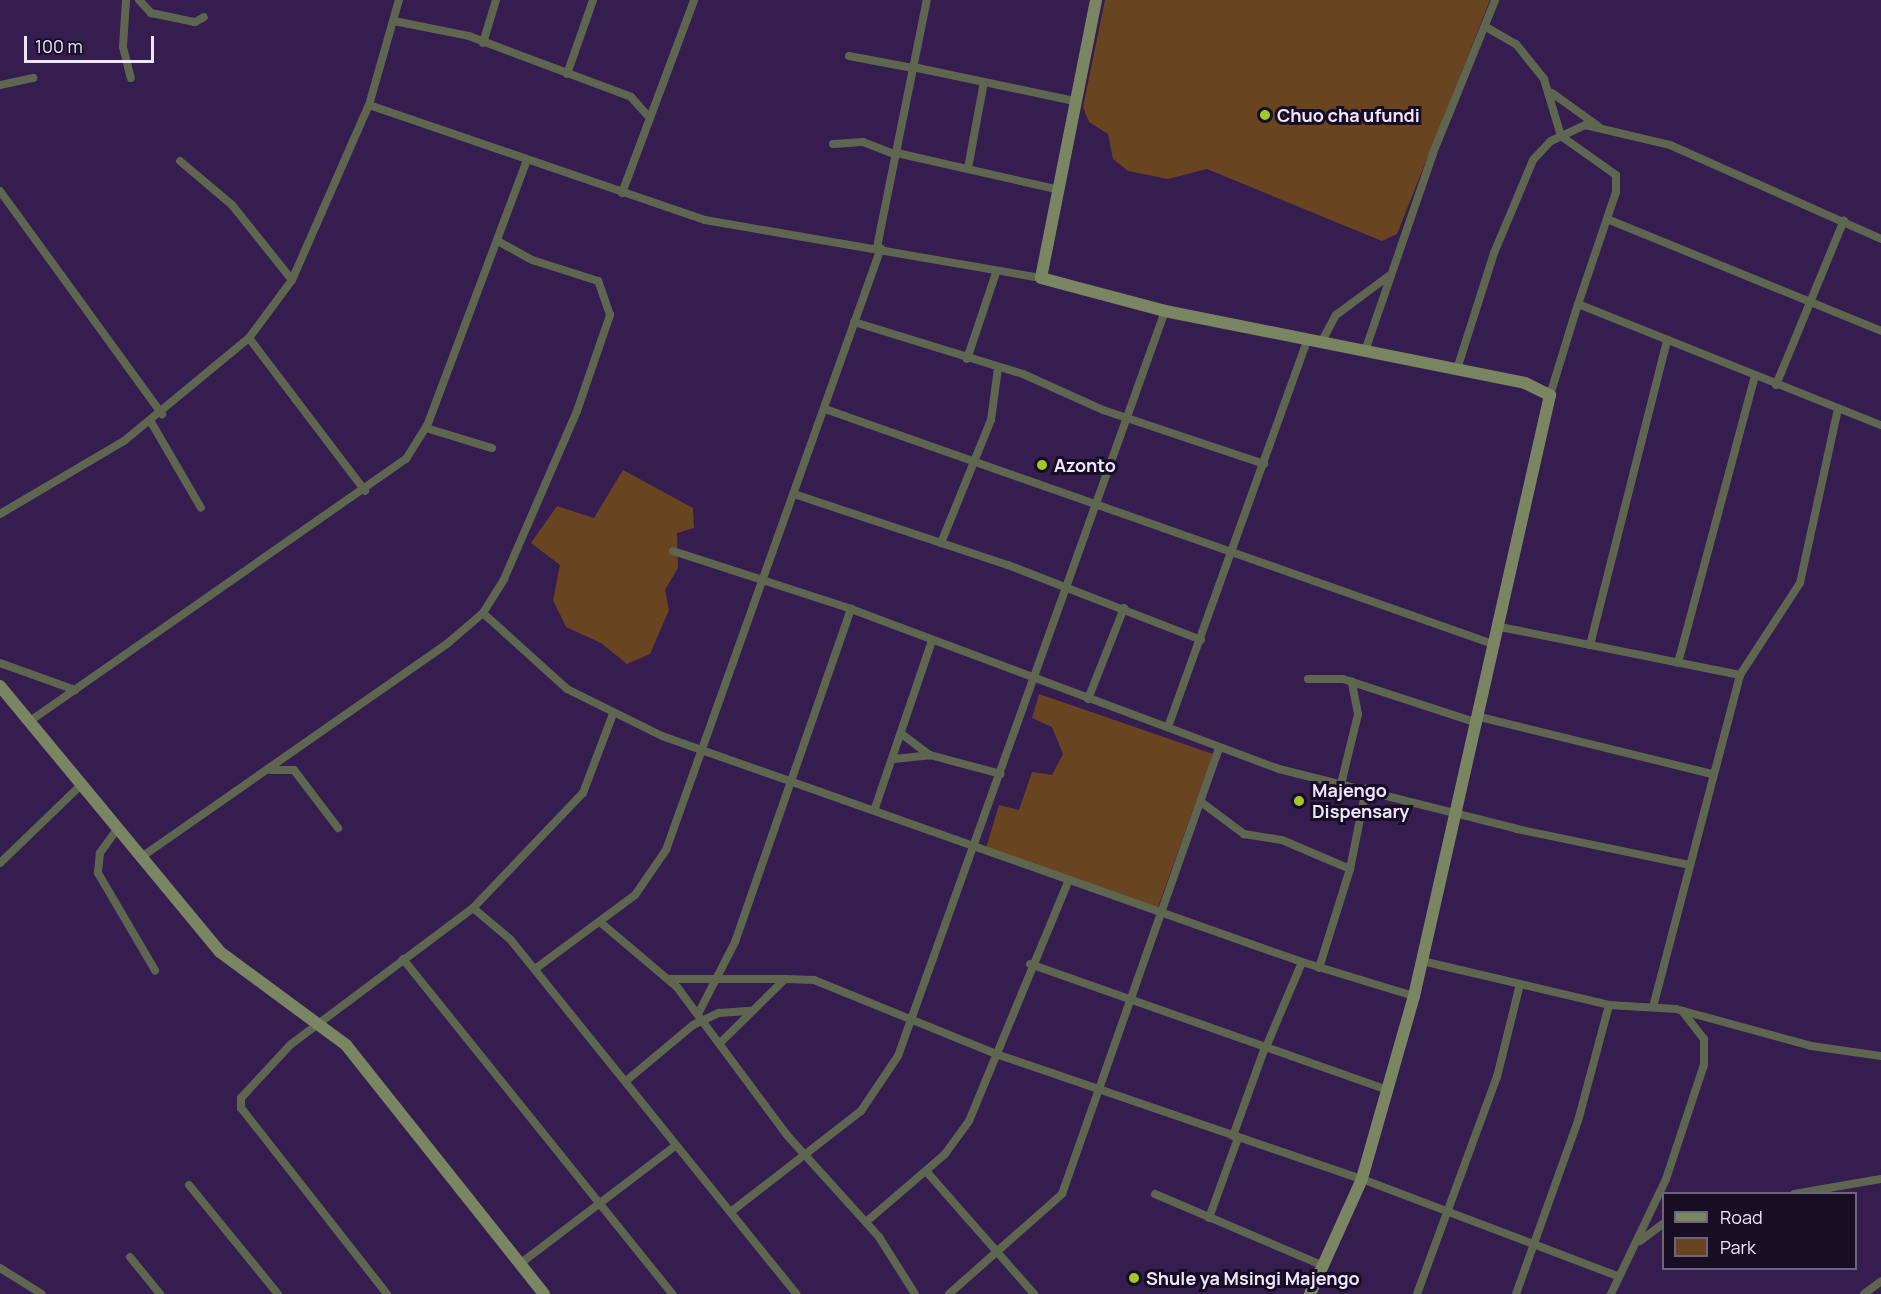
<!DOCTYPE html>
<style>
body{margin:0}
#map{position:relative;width:1881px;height:1294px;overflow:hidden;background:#351d50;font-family:Manrope,sans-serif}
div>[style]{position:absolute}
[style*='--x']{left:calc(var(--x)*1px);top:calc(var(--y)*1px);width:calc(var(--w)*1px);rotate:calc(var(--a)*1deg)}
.green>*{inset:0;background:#694420}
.street>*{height:8px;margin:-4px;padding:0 4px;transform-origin:4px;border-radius:4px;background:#5e664f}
.secondary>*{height:12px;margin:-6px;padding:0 6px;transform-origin:6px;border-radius:6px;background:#7a8661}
.dots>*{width:16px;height:16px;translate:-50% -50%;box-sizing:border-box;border:3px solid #180e24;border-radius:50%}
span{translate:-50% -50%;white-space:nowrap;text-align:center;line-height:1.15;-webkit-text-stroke:6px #180e24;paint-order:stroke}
.poi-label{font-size:18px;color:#efe5ff;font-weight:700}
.left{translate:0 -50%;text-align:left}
.legend{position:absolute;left:1662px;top:1192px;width:195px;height:78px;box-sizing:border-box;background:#180e24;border:2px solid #6e647c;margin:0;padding:8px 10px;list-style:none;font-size:18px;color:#efe5ff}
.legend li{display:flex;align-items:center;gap:12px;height:30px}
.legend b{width:30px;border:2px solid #6e647c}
.scale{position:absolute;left:24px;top:36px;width:130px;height:27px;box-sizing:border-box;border:3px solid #efe5ff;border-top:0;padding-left:8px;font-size:18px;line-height:21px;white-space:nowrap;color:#efe5ff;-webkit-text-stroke:4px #180e24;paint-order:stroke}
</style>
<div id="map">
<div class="green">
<i style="clip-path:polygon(1105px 0,1490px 0,1397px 234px,1382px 241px,1207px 169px,1168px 179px,1128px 171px,1113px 159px,1108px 134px,1089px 122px,1083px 107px)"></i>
<i style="clip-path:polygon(623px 470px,693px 508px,694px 528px,677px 533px,678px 568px,665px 590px,669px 610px,650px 654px,627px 664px,601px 643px,566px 627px,553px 600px,560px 565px,531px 543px,557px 506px,594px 518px)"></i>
<i style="clip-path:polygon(1039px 694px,1213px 754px,1157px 910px,986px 848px,999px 805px,1019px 810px,1032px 772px,1052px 775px,1063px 754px,1052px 727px,1032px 718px)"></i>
</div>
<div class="street">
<i style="--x:126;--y:0;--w:47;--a:93.7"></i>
<i style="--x:123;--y:47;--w:32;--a:76"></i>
<i style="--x:139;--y:0;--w:18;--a:47"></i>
<i style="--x:151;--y:13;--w:45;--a:11.6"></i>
<i style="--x:195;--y:22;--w:10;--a:-29"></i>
<i style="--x:394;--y:21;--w:76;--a:11.3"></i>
<i style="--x:469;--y:36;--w:173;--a:20.6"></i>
<i style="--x:631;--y:97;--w:25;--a:48"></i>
<i style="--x:1486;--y:27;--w:34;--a:30"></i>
<i style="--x:1516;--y:44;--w:45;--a:51.3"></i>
<i style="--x:1544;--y:79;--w:59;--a:73.4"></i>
<i style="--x:1561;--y:136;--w:67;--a:35.3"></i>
<i style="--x:1616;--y:175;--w:17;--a:90"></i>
<i style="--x:1616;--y:192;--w:118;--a:108.7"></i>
<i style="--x:483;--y:43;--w:45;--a:-73.2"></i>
<i style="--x:849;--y:56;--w:65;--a:10.6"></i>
<i style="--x:913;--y:67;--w:165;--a:11.9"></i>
<i style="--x:567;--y:74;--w:78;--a:-70.6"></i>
<i style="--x:0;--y:85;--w:34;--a:-12"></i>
<i style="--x:1552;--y:93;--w:57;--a:35.7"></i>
<i style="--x:369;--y:105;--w:109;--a:-74.1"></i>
<i style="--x:833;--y:144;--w:30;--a:-4"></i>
<i style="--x:863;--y:142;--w:36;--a:21"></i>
<i style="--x:897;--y:153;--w:162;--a:12.8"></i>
<i style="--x:180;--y:161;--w:68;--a:40.2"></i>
<i style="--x:232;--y:205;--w:96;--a:51.3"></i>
<i style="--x:968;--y:168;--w:87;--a:-79.5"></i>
<i style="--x:0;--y:191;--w:276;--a:54"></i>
<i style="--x:622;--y:193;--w:206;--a:-69.5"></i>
<i style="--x:1607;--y:219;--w:296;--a:22.2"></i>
<i style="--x:877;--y:247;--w:252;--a:-78.6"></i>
<i style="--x:854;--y:322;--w:177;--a:17.1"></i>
<i style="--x:1023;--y:374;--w:88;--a:24.2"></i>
<i style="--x:1103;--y:410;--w:170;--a:18.5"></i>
<i style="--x:249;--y:338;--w:192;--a:52.8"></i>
<i style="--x:1321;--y:343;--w:32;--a:-62"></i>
<i style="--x:1336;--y:315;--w:67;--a:-36.5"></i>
<i style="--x:1365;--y:351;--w:209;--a:-71"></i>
<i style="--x:1433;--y:153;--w:165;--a:-67.9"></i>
<i style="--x:967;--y:359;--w:91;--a:-71.4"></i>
<i style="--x:1457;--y:369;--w:122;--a:-72.3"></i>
<i style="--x:1494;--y:253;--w:101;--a:-67.2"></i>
<i style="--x:1533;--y:160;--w:26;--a:-47"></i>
<i style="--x:1551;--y:141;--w:38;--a:-25"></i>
<i style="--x:1585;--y:125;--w:87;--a:13.2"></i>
<i style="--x:1670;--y:145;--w:231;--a:24"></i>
<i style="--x:1776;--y:385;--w:178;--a:-67.6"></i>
<i style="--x:1550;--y:395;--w:95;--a:-72.9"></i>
<i style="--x:1578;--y:304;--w:326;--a:21.8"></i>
<i style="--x:825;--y:409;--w:711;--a:19.38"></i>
<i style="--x:151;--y:422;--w:99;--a:59.8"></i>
<i style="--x:426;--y:428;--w:69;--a:16.9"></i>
<i style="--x:794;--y:494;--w:225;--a:18.4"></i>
<i style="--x:1008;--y:565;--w:207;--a:21.2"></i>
<i style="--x:0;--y:514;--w:144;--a:-30.5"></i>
<i style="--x:124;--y:441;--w:162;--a:-39.5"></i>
<i style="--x:249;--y:338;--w:72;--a:-53.4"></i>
<i style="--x:292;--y:280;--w:191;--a:-66.3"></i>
<i style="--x:369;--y:105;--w:355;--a:18.9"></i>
<i style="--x:705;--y:220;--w:341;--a:9.8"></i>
<i style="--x:941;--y:543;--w:133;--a:-67.9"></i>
<i style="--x:991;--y:420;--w:52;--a:-82.3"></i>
<i style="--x:673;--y:551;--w:187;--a:18"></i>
<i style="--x:851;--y:609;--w:457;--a:20.5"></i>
<i style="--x:1279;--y:769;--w:245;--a:14.1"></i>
<i style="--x:1517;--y:829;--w:177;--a:11.8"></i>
<i style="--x:483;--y:613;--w:113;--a:42.1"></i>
<i style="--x:567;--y:689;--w:106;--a:26.3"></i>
<i style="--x:662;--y:736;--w:679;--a:19.45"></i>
<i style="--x:1302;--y:962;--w:117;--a:16.9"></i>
<i style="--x:1500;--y:627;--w:245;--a:11.3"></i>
<i style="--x:1590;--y:645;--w:315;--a:-75.8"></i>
<i style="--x:0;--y:663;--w:80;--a:19.8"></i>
<i style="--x:1678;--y:663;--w:297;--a:-75"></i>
<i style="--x:1308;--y:679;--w:35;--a:0"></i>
<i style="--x:1343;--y:679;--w:142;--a:18.1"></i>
<i style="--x:1088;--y:699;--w:98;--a:-68.4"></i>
<i style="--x:1480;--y:717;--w:239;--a:13.8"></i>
<i style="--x:30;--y:721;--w:458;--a:-34.9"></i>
<i style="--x:406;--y:459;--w:39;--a:-58"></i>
<i style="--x:427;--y:426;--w:284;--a:-69.4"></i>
<i style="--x:1168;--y:727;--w:410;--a:-70.2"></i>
<i style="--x:903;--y:735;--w:34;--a:37"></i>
<i style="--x:930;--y:755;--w:73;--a:15"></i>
<i style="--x:894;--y:759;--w:36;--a:-6"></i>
<i style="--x:271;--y:770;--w:23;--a:0"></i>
<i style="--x:294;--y:770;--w:73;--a:52.8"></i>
<i style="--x:1341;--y:784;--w:72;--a:-76.3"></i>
<i style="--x:1358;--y:714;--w:33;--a:-101"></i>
<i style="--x:1201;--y:802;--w:54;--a:36.7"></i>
<i style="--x:1244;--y:834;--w:38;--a:9"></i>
<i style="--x:1282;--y:840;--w:74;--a:23.1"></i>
<i style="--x:875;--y:808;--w:176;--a:-71.2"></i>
<i style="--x:118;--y:828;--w:31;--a:126"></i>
<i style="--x:100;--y:853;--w:20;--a:96"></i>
<i style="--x:98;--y:873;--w:113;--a:59.6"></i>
<i style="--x:140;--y:858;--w:376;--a:-34.9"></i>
<i style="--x:448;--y:643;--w:46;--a:-40.6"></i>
<i style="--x:483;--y:613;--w:40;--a:-58"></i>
<i style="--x:504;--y:579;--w:183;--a:-66.5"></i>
<i style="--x:577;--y:411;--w:102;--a:-71"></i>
<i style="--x:610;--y:315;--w:36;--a:-109"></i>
<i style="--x:598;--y:281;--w:69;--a:-162.3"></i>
<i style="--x:532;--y:260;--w:38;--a:-151"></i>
<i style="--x:0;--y:863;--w:114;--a:-43.9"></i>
<i style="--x:473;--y:908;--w:159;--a:-46.3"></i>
<i style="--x:583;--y:793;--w:85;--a:-69.2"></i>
<i style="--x:600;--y:922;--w:101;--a:40.2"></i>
<i style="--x:677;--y:987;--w:183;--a:53.4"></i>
<i style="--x:786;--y:1134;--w:139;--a:47.9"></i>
<i style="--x:879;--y:1237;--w:67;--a:57.7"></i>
<i style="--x:403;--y:959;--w:430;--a:51.2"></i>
<i style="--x:1422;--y:961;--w:192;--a:13.2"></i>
<i style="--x:1609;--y:1005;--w:67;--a:3.4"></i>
<i style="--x:1676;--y:1009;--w:140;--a:15.3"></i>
<i style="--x:1811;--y:1046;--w:71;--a:8.1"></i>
<i style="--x:1030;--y:964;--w:380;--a:19.4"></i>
<i style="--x:1319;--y:968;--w:104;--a:-72.6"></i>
<i style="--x:1350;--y:869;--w:82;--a:-78.7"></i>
<i style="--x:535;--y:969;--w:124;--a:-36.5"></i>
<i style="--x:635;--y:895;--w:55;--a:-55.4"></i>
<i style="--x:666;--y:850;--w:639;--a:-70.35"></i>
<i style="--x:670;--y:979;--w:115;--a:0"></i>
<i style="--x:1653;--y:1007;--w:343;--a:-75.3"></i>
<i style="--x:1740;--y:675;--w:110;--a:-56.9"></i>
<i style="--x:1800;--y:583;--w:179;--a:-77.7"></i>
<i style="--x:698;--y:1014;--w:81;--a:-62.8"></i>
<i style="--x:735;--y:942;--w:353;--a:-70.8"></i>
<i style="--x:721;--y:1042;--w:90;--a:-44.5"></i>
<i style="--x:785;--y:979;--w:29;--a:2"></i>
<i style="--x:814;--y:980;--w:196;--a:22.1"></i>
<i style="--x:996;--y:1054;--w:387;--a:18.9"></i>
<i style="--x:1362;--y:1179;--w:274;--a:20.8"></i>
<i style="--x:1266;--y:1047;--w:92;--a:-67"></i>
<i style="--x:626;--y:1081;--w:87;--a:-39.9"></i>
<i style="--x:693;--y:1025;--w:29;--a:-25"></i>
<i style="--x:719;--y:1013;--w:32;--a:-4"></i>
<i style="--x:1233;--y:1136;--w:95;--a:-70.2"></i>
<i style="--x:926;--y:1171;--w:164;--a:48.7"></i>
<i style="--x:189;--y:1185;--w:141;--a:50.8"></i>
<i style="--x:1155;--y:1194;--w:184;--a:23.1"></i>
<i style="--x:1794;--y:1194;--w:88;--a:-9.8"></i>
<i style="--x:732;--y:1211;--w:163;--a:-37.8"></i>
<i style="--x:861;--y:1111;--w:66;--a:-56.1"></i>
<i style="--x:898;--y:1056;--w:791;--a:-70.28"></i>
<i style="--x:1209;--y:1218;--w:85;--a:-70.1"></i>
<i style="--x:866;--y:1222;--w:104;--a:-40.7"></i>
<i style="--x:945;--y:1154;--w:41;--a:-54"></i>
<i style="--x:969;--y:1121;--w:261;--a:-67.5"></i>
<i style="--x:1640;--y:1241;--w:30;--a:-37"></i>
<i style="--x:130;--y:1257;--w:48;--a:51"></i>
<i style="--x:521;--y:1263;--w:192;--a:-37.2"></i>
<i style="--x:0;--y:1268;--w:49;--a:31.8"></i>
<i style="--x:387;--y:1294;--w:236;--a:-128.1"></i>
<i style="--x:241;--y:1108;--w:10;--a:-90"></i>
<i style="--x:241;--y:1098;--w:72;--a:-47.2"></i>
<i style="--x:290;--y:1045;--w:229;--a:-36.8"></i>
<i style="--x:473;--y:908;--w:48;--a:40"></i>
<i style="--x:510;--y:939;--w:456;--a:51.1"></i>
<i style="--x:949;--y:1294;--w:151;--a:-41.5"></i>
<i style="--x:1062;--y:1194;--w:472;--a:-70.6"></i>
<i style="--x:1417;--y:1294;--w:231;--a:-69.8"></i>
<i style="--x:1497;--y:1077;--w:96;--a:-76.1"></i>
<i style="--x:1516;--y:1294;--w:184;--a:-70.3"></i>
<i style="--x:1578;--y:1121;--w:120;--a:-75"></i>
<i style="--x:1611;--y:1294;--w:127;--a:-64.4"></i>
<i style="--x:1666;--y:1179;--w:120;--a:-71.6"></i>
<i style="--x:1704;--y:1065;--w:26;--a:-90"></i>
<i style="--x:1704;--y:1039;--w:34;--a:-128"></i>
<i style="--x:1864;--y:1294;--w:21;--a:-37"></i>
</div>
<div class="secondary">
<i style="--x:1096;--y:0;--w:283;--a:101.2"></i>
<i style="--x:1041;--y:278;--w:128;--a:14.9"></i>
<i style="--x:1165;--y:311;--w:367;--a:11.3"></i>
<i style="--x:1525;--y:383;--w:28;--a:26"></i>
<i style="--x:1550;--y:395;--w:616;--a:102.75"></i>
<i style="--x:1414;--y:996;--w:190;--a:105.9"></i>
<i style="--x:1362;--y:1179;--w:126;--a:114.3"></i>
<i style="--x:0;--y:686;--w:345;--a:50.4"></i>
<i style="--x:220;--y:952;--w:157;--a:36.4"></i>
<i style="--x:346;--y:1045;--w:318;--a:51.5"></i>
</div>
<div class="dots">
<i style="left:1265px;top:115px;background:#a2c928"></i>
<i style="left:1042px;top:465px;background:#a2c928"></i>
<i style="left:1299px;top:801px;background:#a2c928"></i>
<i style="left:1134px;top:1278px;background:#a2c928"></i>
</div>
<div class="poi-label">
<span class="left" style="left:1277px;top:115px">Chuo cha ufundi</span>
<span class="left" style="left:1054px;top:465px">Azonto</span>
<span class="left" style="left:1312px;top:801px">Majengo<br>Dispensary</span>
<span class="left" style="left:1146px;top:1278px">Shule ya Msingi Majengo</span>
</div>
<ul class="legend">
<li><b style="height:8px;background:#7a8661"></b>Road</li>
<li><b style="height:16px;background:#694420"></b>Park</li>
</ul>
<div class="scale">100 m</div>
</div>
